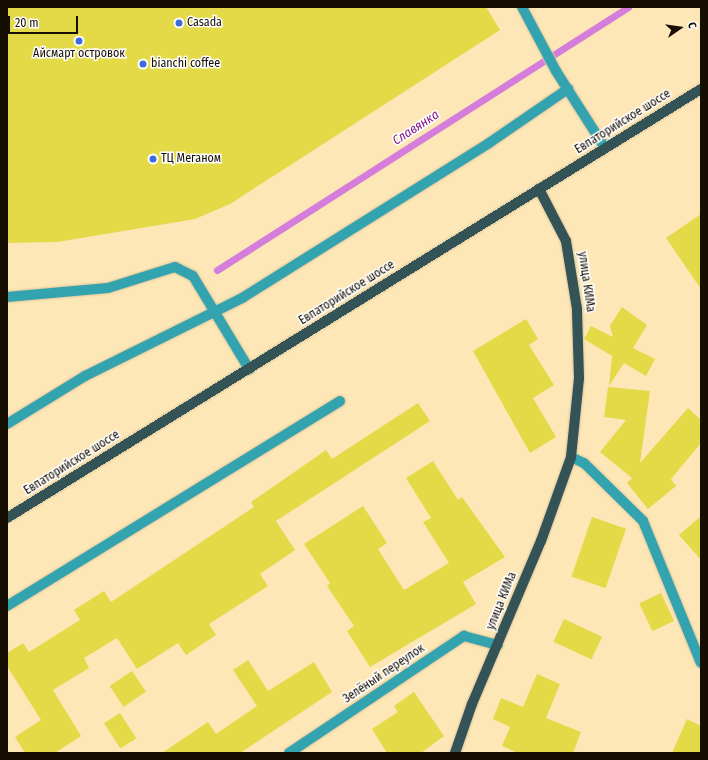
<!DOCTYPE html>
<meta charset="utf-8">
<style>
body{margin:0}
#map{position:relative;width:708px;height:760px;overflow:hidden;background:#fee7b7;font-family:"Fira Sans Condensed",sans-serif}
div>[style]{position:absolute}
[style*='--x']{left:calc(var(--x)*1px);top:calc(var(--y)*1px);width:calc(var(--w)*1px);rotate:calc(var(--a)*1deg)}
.stream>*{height:7px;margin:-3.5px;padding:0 3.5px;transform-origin:3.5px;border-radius:3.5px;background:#d57ddb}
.building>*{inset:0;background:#e4d947;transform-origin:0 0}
.roads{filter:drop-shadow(0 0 1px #d9c49a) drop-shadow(0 0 1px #d9c49a)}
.lane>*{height:10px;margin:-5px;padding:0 5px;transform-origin:5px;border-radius:5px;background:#33a4af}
.street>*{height:10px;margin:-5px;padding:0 5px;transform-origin:5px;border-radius:5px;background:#33a4af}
.primary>*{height:10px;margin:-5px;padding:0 5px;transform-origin:5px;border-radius:5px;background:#335356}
.dots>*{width:11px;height:11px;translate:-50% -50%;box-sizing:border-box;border:2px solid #fff;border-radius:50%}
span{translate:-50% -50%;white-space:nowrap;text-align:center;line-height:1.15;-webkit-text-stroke:3px #fff;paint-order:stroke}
.poi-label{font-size:12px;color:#160e01}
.left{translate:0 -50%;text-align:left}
.street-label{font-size:12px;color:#160e01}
.water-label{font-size:13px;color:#82148a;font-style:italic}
.frame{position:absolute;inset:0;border:8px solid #160e01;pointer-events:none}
.north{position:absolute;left:660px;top:8px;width:40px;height:40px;-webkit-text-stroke:3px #fff;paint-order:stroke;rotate:77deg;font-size:11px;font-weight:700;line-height:16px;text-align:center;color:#160e01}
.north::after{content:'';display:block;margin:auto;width:14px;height:18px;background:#160e01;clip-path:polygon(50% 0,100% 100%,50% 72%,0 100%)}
.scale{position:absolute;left:8px;top:16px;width:70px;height:18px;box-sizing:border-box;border:2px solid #160e01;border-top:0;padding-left:5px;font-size:12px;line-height:14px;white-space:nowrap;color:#160e01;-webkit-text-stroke:3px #fff;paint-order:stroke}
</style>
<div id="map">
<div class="stream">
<i style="--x:217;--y:270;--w:488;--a:-32.6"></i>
</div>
<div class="building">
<i style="clip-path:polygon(7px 7px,486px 7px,500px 30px,230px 204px,195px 219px,57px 242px,7px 243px)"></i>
<i style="clip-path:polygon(701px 214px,701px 289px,666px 238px)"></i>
<i style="clip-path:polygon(622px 307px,647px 325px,633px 348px,655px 359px,646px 376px,624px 363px,609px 386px,612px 356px,584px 339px,591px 326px,613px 337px,610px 326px)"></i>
<i style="clip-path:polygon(526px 319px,538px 339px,529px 345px,554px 385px,533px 398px,556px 437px,530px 453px,473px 351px)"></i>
<i style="clip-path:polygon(608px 387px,650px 391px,640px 463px,688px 408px,701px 420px,701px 443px,671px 479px,676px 486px,648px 509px,627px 483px,632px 478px,600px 452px,626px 420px,604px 417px)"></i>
<i style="clip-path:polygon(418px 403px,430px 421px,276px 521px,295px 550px,260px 574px,268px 586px,209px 624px,216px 635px,186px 655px,178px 643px,137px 669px,117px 638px,84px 658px,89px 668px,53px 690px,81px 736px,55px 753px,25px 753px,15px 737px,41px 720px,7px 666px,7px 653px,23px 643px,29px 652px,80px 620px,74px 610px,104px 591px,111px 602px,254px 507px,251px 502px,326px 450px,332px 459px)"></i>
<i style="clip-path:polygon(433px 461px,458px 500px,462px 497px,505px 557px,463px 582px,476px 604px,370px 667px,347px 631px,354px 626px,327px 586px,330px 583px,304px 544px,363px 506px,387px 543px,378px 549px,404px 590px,449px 563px,423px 522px,431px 518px,406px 478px)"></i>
<i style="clip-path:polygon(701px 516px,701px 560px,679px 535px)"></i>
<i style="left:592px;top:517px;width:36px;height:63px;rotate:19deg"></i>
<i style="left:661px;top:593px;width:31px;height:24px;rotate:65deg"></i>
<i style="left:564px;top:619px;width:42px;height:25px;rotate:25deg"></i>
<i style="clip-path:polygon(248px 660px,268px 691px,314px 662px,332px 692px,240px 753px,162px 753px,208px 722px,216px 734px,257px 706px,233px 670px)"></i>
<i style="left:132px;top:671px;width:25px;height:27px;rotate:56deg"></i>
<i style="clip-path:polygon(537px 674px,560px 684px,546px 718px,581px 732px,573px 753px,518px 753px,502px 746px,510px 727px,493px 719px,501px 698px,523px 707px)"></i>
<i style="clip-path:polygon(414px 692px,444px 736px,421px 753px,387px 753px,372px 729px,398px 712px,394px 706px)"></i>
<i style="left:120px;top:713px;width:30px;height:19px;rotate:57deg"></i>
<i style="clip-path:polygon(687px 719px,701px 726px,701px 753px,672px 753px)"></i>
</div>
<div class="roads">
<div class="lane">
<i style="--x:522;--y:7;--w:72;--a:62"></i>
<i style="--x:556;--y:71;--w:91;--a:57.5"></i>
<i style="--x:7;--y:297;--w:101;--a:-5.1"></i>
<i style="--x:108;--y:288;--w:70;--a:-17.4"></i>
<i style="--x:175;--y:267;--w:20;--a:27"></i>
<i style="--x:193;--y:276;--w:109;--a:58.9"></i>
<i style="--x:7;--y:424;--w:92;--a:-31.6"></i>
<i style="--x:85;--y:376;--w:175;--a:-26.4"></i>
<i style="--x:242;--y:298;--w:292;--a:-32.1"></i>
<i style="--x:489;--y:143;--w:96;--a:-34.4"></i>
<i style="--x:7;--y:606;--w:391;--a:-31.6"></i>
</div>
<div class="street">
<i style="--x:571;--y:457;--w:14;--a:25"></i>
<i style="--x:584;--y:463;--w:83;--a:44.5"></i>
<i style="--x:643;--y:521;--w:153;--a:67.8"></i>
<i style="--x:289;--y:753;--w:211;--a:-33.8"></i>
<i style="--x:464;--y:636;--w:35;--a:15"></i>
</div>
<div class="primary">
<i style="--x:7;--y:518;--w:816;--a:-31.72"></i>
<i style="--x:455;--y:753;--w:52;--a:-70.9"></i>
<i style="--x:472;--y:704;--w:177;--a:-67.1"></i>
<i style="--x:541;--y:541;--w:89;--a:-70.3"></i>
<i style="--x:571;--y:457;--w:79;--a:-84.2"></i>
<i style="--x:579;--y:378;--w:69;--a:-91.7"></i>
<i style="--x:577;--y:309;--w:69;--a:-99.2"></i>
<i style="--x:566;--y:241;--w:59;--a:-117.4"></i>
</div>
</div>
<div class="dots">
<i style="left:179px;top:23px;background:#3e6bdc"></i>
<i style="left:79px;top:41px;background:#3e6bdc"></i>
<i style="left:143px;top:64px;background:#3e6bdc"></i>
<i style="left:153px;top:159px;background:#3e6bdc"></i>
</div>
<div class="poi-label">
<span class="left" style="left:187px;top:23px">Casada</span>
<span style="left:79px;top:54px">Айсмарт островок</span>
<span class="left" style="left:151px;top:64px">bianchi coffee</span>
<span class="left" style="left:161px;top:159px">ТЦ Меганом</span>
</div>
<div class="street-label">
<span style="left:623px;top:122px;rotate:-32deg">Евпаторийское шоссе</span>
<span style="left:586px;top:282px;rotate:82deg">улица КИМа</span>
<span style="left:347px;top:293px;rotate:-32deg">Евпаторийское шоссе</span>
<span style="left:72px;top:463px;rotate:-32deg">Евпаторийское шоссе</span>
<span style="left:502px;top:601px;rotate:-68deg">улица КИМа</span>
<span style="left:384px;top:674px;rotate:-34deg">Зелёный переулок</span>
</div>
<div class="water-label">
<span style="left:416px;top:128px;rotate:-33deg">Славянка</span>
</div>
<div class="frame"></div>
<div class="north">С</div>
<div class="scale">20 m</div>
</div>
